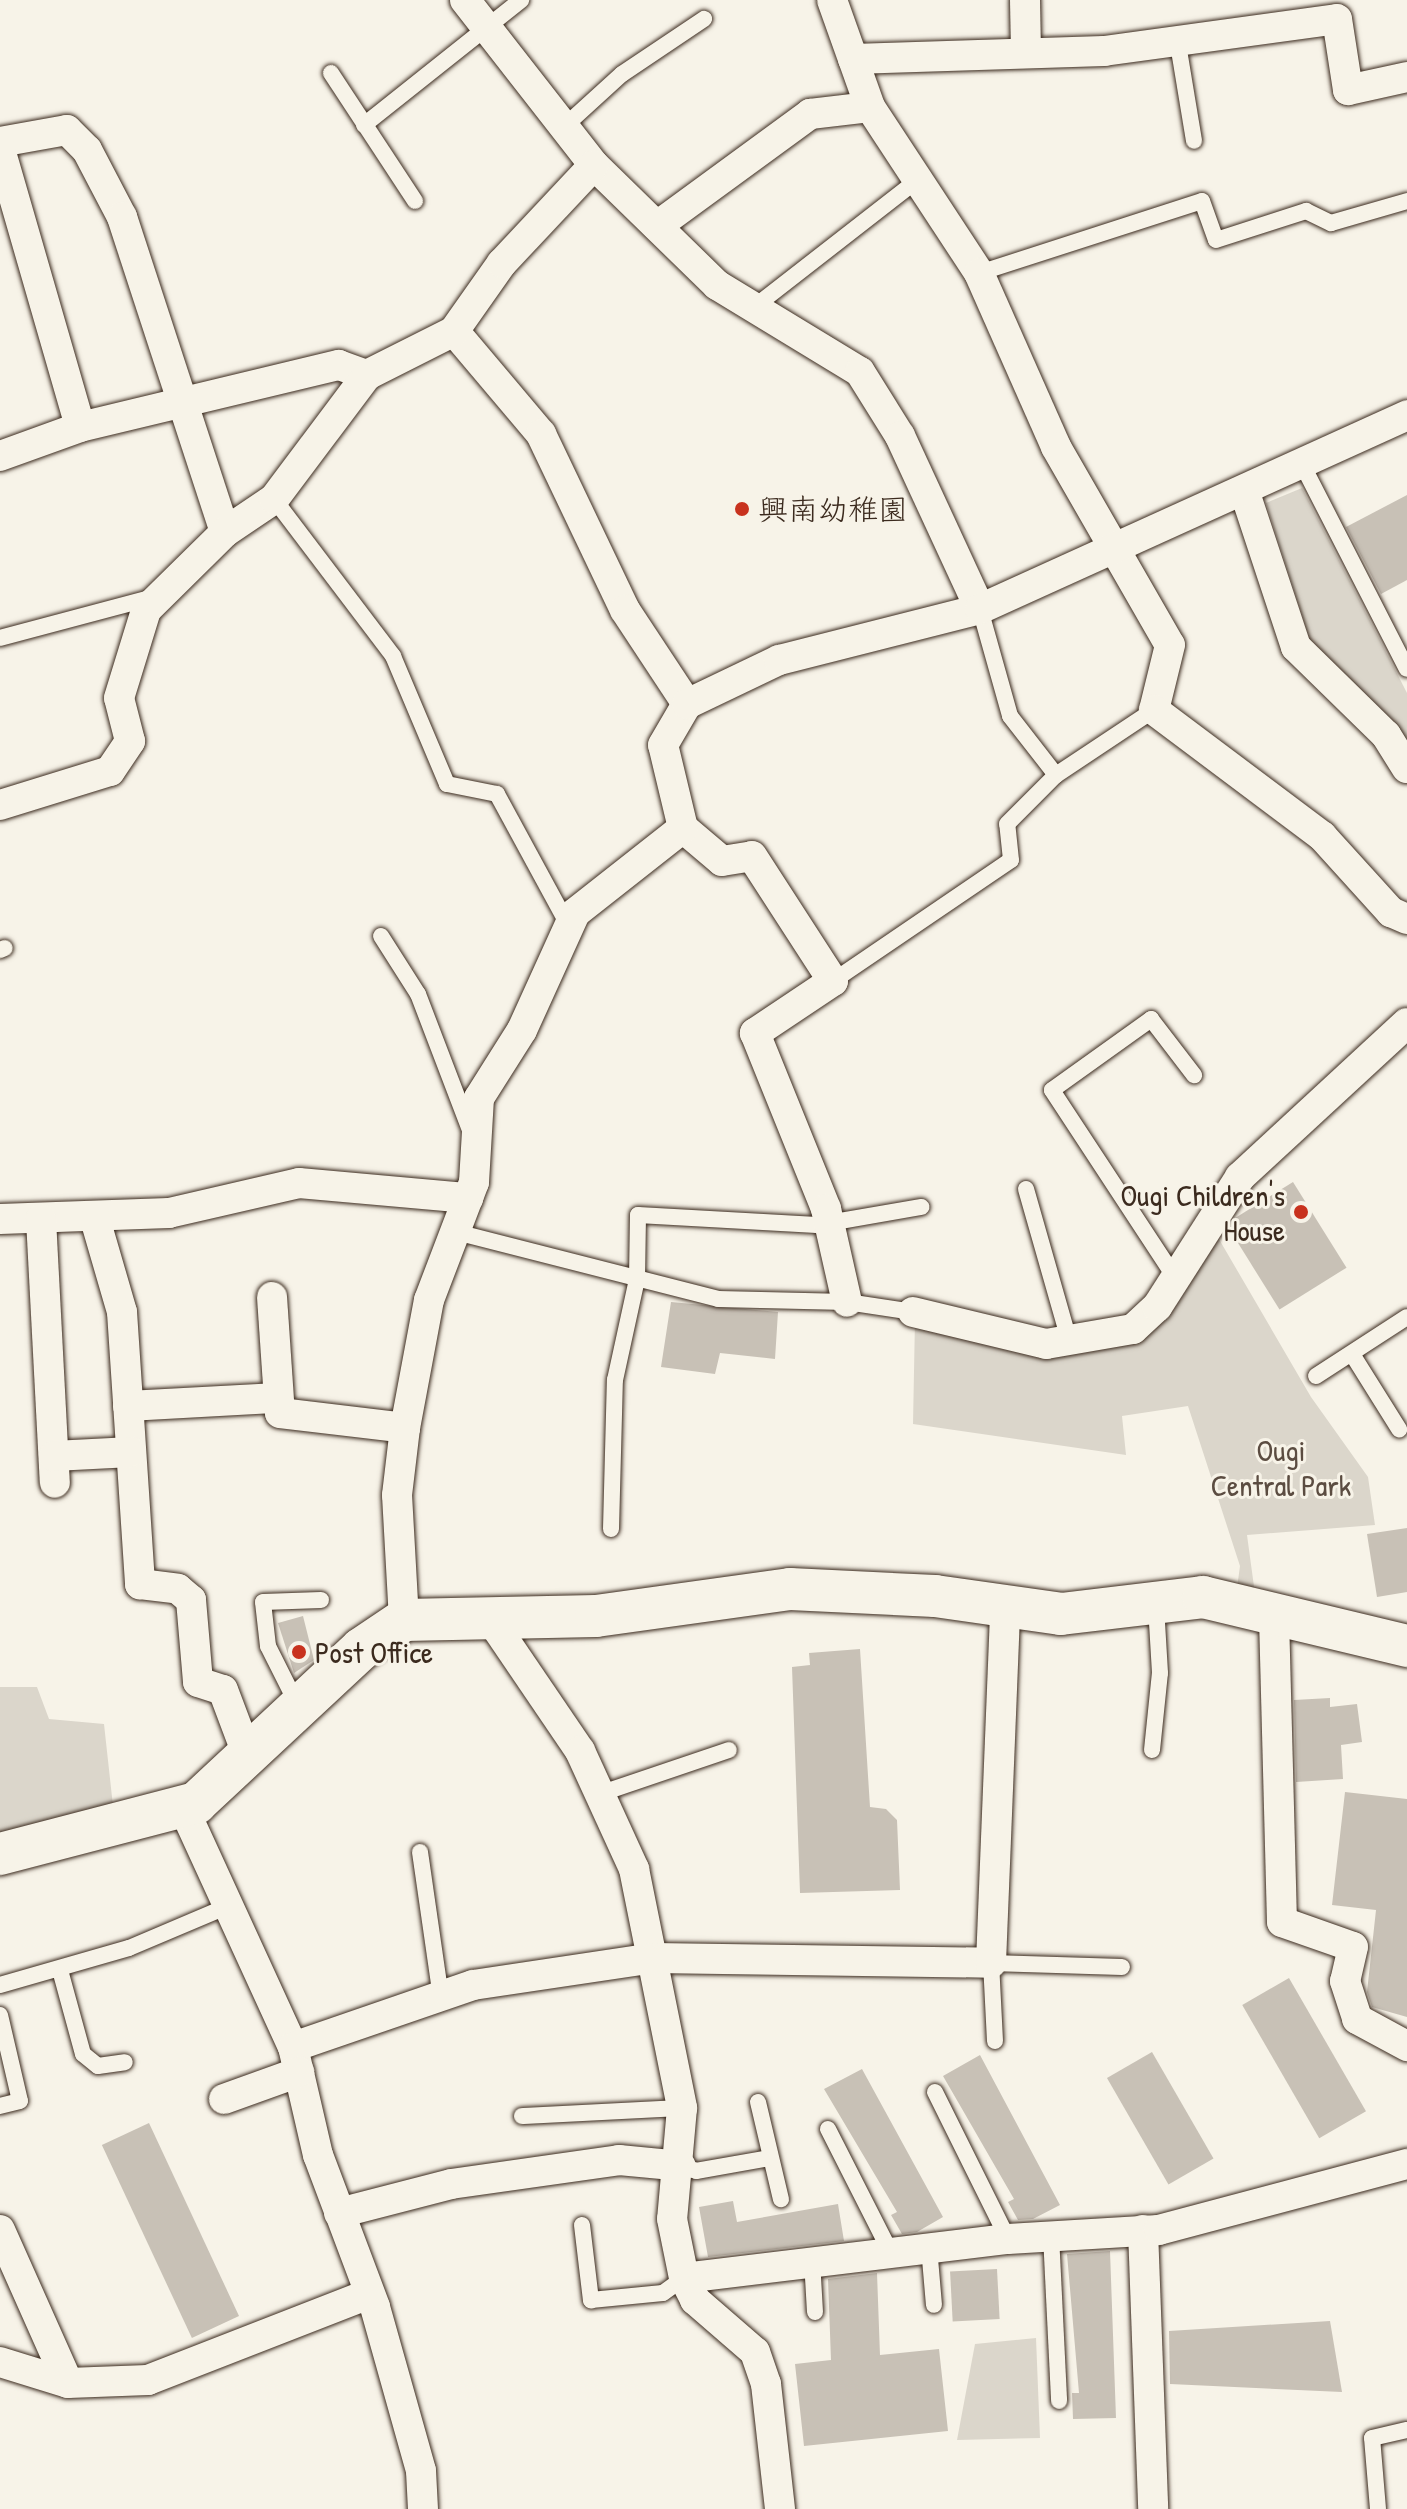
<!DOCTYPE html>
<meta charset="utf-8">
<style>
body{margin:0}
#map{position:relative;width:1407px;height:2509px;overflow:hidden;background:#f7f3e8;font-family:"Patrick Hand","Klee One",sans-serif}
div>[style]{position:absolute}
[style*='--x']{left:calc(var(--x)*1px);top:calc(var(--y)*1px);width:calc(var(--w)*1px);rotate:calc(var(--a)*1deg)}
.green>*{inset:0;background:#dbd6cb}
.building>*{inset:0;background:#c8c1b6;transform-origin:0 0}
.roads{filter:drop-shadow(0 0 2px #3b2a1e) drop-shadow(0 0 2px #3b2a1e)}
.lane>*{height:16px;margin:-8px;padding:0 8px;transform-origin:8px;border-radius:8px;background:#f7f3e8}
.street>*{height:30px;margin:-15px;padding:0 15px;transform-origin:15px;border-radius:15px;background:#f7f3e8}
.secondary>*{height:42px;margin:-21px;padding:0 21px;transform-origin:21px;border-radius:21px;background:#f7f3e8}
.dots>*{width:22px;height:22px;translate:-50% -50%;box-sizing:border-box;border:4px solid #f7f3e8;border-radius:50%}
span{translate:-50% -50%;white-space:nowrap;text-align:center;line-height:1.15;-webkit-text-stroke:6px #f7f3e8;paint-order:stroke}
.poi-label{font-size:30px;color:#3b2a1e}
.left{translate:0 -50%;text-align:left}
.right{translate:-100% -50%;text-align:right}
.park-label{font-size:30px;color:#5b4c41}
</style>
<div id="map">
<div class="green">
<i style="clip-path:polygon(1302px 488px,1407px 693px,1407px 745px,1310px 640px,1266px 503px)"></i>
<i style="clip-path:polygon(1216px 1234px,1311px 1397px,1368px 1477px,1375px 1525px,1247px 1535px,1255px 1594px,1237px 1588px,1240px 1566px,1188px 1406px,1122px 1416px,1126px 1455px,913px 1424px,915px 1319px,1138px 1337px)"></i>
<i style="clip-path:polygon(0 1687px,37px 1687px,49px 1719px,104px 1724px,113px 1806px,0 1838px)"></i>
<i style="clip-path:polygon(1036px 2338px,1040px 2438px,957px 2440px,975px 2344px)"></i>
</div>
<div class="building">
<i style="clip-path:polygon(1407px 495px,1407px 580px,1381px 594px,1346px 527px)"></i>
<i style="left:1293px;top:1182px;width:101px;height:79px;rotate:58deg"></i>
<i style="clip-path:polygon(671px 1302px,778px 1312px,775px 1359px,720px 1353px,715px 1374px,661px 1367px)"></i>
<i style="clip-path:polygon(1407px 1528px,1407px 1592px,1377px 1597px,1367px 1534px)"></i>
<i style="clip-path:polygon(303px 1616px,314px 1660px,294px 1673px,278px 1623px)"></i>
<i style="clip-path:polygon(860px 1649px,870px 1807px,886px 1809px,897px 1820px,900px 1890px,800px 1893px,792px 1667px,810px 1665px,809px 1653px)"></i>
<i style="clip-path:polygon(1330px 1698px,1330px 1707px,1357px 1704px,1362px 1742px,1341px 1745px,1343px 1779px,1296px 1782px,1294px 1700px)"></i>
<i style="clip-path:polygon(1345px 1792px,1407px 1799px,1407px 2017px,1372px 2007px,1367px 1992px,1376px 1910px,1332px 1905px)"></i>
<i style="left:1289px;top:1978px;width:154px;height:54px;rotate:60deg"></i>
<i style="left:1152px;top:2052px;width:123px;height:52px;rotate:60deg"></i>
<i style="clip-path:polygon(980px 2055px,1060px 2205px,1033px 2219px,1018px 2220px,1008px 2202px,1014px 2199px,943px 2076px)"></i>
<i style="clip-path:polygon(862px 2069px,943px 2217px,917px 2232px,902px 2234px,891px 2215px,897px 2212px,824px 2089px)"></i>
<i style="left:149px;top:2123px;width:213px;height:52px;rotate:65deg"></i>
<i style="clip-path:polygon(733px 2201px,737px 2222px,838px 2204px,844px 2241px,708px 2257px,699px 2207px)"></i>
<i style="clip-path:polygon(1110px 2251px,1116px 2418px,1073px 2419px,1072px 2393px,1079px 2393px,1067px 2254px)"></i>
<i style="left:997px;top:2269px;width:50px;height:47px;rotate:87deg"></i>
<i style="clip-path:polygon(877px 2273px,880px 2355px,939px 2349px,948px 2431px,804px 2446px,795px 2364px,831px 2360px,828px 2279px)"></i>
<i style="clip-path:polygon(1330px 2321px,1342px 2392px,1170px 2384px,1169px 2331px)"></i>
</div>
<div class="roads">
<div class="lane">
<i style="--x:1178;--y:44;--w:98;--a:80.6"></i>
<i style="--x:331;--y:73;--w:153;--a:56.7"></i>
<i style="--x:567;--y:124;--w:74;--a:-42.3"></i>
<i style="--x:622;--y:74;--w:99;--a:-33.9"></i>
<i style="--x:364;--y:125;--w:201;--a:-38.5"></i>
<i style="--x:979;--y:273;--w:234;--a:-17.9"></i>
<i style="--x:1202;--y:201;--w:41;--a:70.3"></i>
<i style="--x:1216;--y:240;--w:95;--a:-17.9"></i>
<i style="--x:1306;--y:211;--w:28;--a:26"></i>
<i style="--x:1331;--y:223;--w:79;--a:-16.1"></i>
<i style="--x:753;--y:308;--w:210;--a:-37.9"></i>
<i style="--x:1302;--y:464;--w:230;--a:62.9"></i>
<i style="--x:274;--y:499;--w:197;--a:52.8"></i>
<i style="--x:393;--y:656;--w:139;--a:67.1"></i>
<i style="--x:447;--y:784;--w:51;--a:11.3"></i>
<i style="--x:497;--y:794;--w:149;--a:61.5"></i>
<i style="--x:980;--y:609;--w:111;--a:74.3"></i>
<i style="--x:1010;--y:716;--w:75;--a:52.1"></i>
<i style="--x:0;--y:638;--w:159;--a:-14.9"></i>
<i style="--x:381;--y:936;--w:69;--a:57.5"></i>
<i style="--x:418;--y:994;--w:146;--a:69.1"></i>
<i style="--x:0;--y:950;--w:5;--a:-22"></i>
<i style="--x:833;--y:981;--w:215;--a:-34.2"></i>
<i style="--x:1011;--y:860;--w:36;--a:-96"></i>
<i style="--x:1007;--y:824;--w:69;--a:-45"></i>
<i style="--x:1056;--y:775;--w:118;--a:-33.6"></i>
<i style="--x:1026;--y:1189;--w:153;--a:74.1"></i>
<i style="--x:456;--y:1232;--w:270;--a:14.3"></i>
<i style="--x:718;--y:1299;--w:129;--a:1.3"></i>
<i style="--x:847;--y:1302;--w:67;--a:8.6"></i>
<i style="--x:1176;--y:1279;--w:226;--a:-123.3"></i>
<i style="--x:1052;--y:1090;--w:122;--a:-35.6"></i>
<i style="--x:1151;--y:1019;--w:71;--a:52.5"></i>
<i style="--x:1352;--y:1354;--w:89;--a:57.9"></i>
<i style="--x:1316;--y:1376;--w:108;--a:-33"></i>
<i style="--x:611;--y:1529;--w:149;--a:-88.5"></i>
<i style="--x:615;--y:1380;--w:103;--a:-77.7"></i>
<i style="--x:637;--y:1279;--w:64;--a:-89.1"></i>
<i style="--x:638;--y:1215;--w:179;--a:3.2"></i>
<i style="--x:817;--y:1225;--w:106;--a:-9.8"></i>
<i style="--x:298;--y:1706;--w:67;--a:-116.6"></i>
<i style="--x:268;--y:1646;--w:44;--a:-96.5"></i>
<i style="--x:263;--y:1602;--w:58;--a:-2"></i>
<i style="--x:1152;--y:1750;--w:77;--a:-84.1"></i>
<i style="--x:1160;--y:1673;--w:68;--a:-93.4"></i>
<i style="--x:599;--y:1794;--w:137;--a:-18.7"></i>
<i style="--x:420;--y:1852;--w:147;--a:81.8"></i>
<i style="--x:60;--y:1970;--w:87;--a:74.7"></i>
<i style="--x:83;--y:2054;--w:19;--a:39"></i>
<i style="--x:98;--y:2066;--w:27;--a:-8"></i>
<i style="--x:0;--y:1985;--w:134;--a:-16"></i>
<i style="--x:129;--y:1948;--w:108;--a:-23"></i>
<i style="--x:0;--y:2015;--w:88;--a:76.9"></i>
<i style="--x:20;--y:2101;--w:21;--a:166"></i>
<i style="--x:995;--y:2041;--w:78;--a:-92.9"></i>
<i style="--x:991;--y:1963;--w:131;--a:1.7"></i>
<i style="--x:935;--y:2092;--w:164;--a:63.6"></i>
<i style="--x:758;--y:2102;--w:100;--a:76.7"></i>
<i style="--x:522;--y:2116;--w:160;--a:-2.9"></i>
<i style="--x:828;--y:2129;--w:137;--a:63.1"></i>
<i style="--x:681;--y:2166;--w:16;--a:18"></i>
<i style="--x:696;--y:2171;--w:74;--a:-10.1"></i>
<i style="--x:582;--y:2225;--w:76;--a:83.2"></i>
<i style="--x:591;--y:2300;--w:72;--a:-5.6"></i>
<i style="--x:663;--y:2293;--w:26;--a:-36"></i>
<i style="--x:1051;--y:2235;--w:166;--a:87.2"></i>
<i style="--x:929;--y:2247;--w:58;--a:85.1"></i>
<i style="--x:812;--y:2260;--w:52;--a:86.7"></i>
<i style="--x:1378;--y:2509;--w:71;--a:-94.8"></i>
<i style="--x:1372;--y:2438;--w:36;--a:-13"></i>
</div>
<div class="street">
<i style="--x:465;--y:0;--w:209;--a:52"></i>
<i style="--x:594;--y:165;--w:172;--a:44.3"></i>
<i style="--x:717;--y:285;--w:167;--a:31.3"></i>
<i style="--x:860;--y:372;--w:75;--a:58"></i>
<i style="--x:900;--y:436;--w:191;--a:65.2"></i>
<i style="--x:832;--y:0;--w:114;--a:70.4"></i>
<i style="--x:870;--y:107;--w:199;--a:56.7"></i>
<i style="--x:979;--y:273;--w:190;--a:66.1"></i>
<i style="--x:1056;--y:447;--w:228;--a:60.1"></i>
<i style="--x:1170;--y:645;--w:67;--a:103.8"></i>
<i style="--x:1154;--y:710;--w:210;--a:36.9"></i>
<i style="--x:1322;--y:836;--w:103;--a:47.8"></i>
<i style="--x:1391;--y:912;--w:17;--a:24"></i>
<i style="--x:1025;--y:0;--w:53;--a:88.9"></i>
<i style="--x:853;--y:59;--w:251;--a:-1.8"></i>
<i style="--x:1104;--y:51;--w:235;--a:-7.8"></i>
<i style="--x:1337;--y:19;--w:72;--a:81.2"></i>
<i style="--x:1348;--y:90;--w:60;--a:-12.4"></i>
<i style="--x:0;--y:142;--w:68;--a:-10.2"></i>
<i style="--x:67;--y:130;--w:28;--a:45"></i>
<i style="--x:87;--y:150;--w:76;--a:62.4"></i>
<i style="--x:122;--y:217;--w:331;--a:71.9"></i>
<i style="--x:0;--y:149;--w:289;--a:73.9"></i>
<i style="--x:657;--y:226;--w:190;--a:-36.2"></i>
<i style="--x:810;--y:114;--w:60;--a:-6.7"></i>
<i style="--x:454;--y:331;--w:135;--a:49.8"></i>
<i style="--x:541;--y:434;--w:195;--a:64.5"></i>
<i style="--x:625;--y:610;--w:113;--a:56.6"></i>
<i style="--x:0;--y:456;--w:85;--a:-19.9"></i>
<i style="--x:80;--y:427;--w:266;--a:-13.5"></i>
<i style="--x:339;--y:365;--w:30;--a:20"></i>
<i style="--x:1245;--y:493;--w:162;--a:71.7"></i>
<i style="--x:1296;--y:647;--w:126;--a:44.4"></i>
<i style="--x:1386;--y:735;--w:39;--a:58"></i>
<i style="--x:0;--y:805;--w:115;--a:-17.2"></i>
<i style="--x:110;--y:771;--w:36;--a:-56"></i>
<i style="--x:130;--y:741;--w:44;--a:-104.3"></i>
<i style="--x:119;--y:698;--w:92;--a:-72.9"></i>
<i style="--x:146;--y:610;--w:111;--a:-44.6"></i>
<i style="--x:225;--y:532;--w:59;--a:-34"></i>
<i style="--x:274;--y:499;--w:155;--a:-53.1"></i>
<i style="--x:367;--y:375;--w:97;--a:-26.8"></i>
<i style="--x:454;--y:331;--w:83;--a:-54.8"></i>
<i style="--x:502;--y:263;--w:134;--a:-46.8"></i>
<i style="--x:683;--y:828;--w:51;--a:40.2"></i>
<i style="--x:722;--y:861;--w:30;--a:-9"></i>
<i style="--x:752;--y:856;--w:149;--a:57.1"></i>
<i style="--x:833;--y:981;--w:94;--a:146.3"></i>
<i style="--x:755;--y:1033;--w:190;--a:68"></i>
<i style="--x:826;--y:1209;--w:95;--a:77.3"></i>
<i style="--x:0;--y:1219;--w:169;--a:-2"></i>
<i style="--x:169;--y:1213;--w:133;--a:-13"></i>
<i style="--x:299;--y:1183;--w:170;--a:5.1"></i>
<i style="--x:41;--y:1219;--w:264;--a:87"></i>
<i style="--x:95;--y:1219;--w:97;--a:73.8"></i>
<i style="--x:122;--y:1312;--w:273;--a:86.2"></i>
<i style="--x:140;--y:1584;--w:38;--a:7"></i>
<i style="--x:178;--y:1589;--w:17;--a:40"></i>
<i style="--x:191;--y:1600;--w:82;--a:85.1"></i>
<i style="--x:198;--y:1682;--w:26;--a:18"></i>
<i style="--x:223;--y:1690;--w:68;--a:69.4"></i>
<i style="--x:272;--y:1297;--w:116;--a:86.1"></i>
<i style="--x:280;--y:1413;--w:126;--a:6.8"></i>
<i style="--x:913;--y:1312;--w:137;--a:13.5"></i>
<i style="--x:1046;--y:1344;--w:88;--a:-9.8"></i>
<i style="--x:1133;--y:1329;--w:33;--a:-43"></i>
<i style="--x:1157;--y:1307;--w:154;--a:-57.4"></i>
<i style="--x:1240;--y:1177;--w:227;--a:-42.7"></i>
<i style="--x:128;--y:1406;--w:150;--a:-3.1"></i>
<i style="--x:54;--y:1456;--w:77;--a:-3"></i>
<i style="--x:489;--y:1617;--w:162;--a:55.8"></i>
<i style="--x:580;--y:1751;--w:130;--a:65.4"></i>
<i style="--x:634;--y:1869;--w:244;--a:78.6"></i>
<i style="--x:682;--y:2108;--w:111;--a:95.1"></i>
<i style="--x:672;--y:2219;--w:60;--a:78.5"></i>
<i style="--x:684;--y:2278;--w:25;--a:63"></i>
<i style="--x:695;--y:2300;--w:79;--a:40.9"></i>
<i style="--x:755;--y:2352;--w:34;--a:71"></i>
<i style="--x:766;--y:2384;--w:126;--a:83.6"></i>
<i style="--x:1274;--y:1617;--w:305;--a:88.5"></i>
<i style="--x:1282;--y:1922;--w:75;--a:19.4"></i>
<i style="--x:1353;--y:1947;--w:35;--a:103"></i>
<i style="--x:1345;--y:1981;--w:40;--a:72"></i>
<i style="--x:1357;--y:2019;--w:57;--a:28.4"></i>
<i style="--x:404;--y:1620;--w:125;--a:-93.2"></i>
<i style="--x:397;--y:1495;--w:67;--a:-83.2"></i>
<i style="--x:405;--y:1428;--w:130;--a:-79.4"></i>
<i style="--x:429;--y:1300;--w:126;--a:-69.1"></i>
<i style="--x:474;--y:1182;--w:84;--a:-86.6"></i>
<i style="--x:479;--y:1098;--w:80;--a:-57.7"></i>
<i style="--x:522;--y:1030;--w:128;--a:-65.6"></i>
<i style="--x:575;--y:913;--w:137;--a:-38.2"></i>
<i style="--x:683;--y:828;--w:85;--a:-103.5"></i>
<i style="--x:663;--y:745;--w:48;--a:-59.7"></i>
<i style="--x:687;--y:704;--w:102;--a:-25.6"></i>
<i style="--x:779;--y:660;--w:207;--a:-14.2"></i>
<i style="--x:980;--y:609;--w:469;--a:-24.4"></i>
<i style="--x:183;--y:1807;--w:264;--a:65.4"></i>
<i style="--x:293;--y:2047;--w:111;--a:77"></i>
<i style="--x:318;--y:2155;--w:162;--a:69.4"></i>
<i style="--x:375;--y:2307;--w:170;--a:74.3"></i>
<i style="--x:421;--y:2471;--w:38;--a:87"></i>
<i style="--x:293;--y:2047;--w:190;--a:-19"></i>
<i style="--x:473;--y:1985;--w:182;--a:-8.5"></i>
<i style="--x:653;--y:1958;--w:338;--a:0.8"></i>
<i style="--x:991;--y:1963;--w:356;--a:-87.7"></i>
<i style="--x:224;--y:2099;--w:80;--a:-19.8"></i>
<i style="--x:339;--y:2213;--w:116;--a:-14.5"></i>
<i style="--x:451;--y:2184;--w:170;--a:-8.1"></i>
<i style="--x:619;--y:2160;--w:62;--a:5.5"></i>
<i style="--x:0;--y:2230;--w:167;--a:66"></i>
<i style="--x:1143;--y:2230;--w:279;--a:87.9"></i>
<i style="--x:684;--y:2278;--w:326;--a:-6.9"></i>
<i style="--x:1008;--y:2239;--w:151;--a:-3.4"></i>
<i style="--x:1159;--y:2230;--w:257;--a:-14.9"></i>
<i style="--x:0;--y:2362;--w:71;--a:17.2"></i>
<i style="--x:68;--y:2383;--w:80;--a:-2.1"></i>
<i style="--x:148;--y:2380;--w:237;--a:-21.3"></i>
</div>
<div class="secondary">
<i style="--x:0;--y:1854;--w:203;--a:-14.6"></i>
<i style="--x:196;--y:1803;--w:226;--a:-43"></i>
<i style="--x:361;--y:1649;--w:52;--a:-34"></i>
<i style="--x:404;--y:1620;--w:192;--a:-1.2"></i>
<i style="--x:596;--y:1616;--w:196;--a:-7.9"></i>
<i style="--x:790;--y:1589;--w:145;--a:2.8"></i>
<i style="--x:935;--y:1596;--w:127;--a:8.1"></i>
<i style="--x:1061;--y:1614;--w:143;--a:-6.8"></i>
<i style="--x:1203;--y:1597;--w:210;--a:13.5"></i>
</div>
</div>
<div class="dots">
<i style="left:742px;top:509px;background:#c8321e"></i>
<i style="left:1301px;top:1212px;background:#c8321e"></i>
<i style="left:299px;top:1652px;background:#c8321e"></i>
</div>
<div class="poi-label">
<span class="left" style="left:758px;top:509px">興南幼稚園</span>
<span class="right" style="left:1285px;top:1212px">Ougi Children's<br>House</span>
<span class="left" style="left:315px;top:1652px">Post Office</span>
</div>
<div class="park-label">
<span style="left:1281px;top:1467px">Ougi<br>Central Park</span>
</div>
</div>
